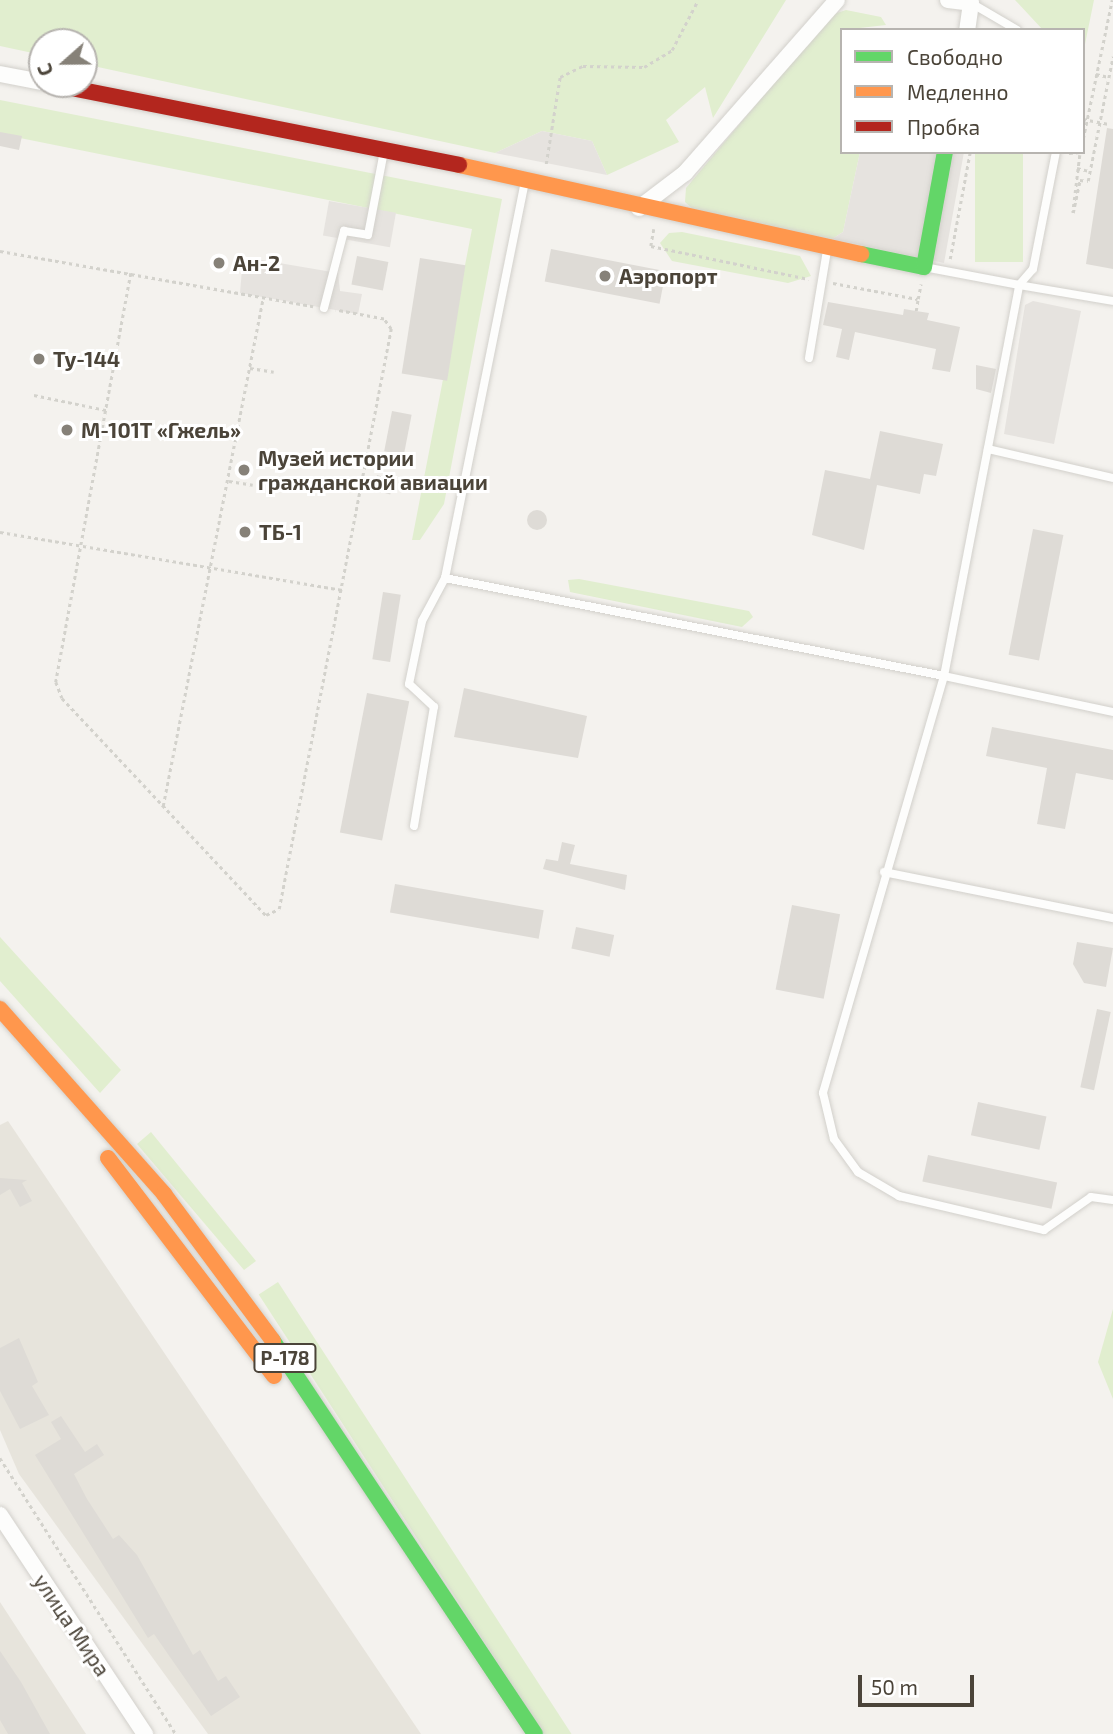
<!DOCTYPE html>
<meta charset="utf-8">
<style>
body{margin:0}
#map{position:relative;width:1113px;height:1734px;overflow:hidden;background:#f4f2ee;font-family:"Exo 2",sans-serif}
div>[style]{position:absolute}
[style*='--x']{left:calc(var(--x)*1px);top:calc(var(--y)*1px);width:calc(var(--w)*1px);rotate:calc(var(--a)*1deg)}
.residential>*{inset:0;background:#e7e4dc}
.green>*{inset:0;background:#e1eecf;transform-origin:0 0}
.parking>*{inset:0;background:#e6e3df;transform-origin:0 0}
.building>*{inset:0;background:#dedbd6;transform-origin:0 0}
.round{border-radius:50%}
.path>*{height:2.5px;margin-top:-1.25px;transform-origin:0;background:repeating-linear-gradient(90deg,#d3d2cc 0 3.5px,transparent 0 7px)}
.roads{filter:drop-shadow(0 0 2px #d2d0cb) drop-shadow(0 0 2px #d2d0cb)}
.lane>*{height:8px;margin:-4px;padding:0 4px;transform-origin:4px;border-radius:4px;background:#fdfdfc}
.street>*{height:16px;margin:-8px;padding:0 8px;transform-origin:8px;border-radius:8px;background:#fdfdfc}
.fast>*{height:16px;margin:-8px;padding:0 8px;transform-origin:8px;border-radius:8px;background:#63d668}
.slow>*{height:16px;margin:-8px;padding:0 8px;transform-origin:8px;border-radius:8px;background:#ff974d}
.jam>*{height:16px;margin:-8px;padding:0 8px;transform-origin:8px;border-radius:8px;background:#b3261e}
.dots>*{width:19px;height:19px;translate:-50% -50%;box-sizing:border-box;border:4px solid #fff;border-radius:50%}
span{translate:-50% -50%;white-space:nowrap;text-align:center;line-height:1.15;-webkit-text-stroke:6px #fff;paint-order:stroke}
.shield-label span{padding:2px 5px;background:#fff;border:2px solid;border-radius:5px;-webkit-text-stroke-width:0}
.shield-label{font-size:19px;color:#4b4439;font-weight:700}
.poi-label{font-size:21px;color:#4b4439;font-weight:700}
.left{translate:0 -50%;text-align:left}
.street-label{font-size:21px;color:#4b4439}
.legend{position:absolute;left:840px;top:28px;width:245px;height:126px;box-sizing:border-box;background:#fff;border:2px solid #b7b4b0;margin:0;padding:9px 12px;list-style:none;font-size:21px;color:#4b4439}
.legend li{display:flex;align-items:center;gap:14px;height:35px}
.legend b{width:35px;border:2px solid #b7b4b0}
.north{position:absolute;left:28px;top:28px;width:70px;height:70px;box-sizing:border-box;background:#fff;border:2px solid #b7b4b0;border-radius:50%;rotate:249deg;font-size:19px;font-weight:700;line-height:28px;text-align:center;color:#4b4439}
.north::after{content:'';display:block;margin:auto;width:24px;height:32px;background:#868178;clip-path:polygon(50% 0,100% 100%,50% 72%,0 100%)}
.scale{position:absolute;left:858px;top:1675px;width:116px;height:32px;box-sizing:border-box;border:4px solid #4b4439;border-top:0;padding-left:9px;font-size:21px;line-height:24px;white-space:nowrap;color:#4b4439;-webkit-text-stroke:5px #fff;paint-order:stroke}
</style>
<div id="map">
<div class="residential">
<i style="clip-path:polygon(8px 1121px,421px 1734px,208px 1734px,19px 1474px,0 1430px,0 1125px)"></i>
<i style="clip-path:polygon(0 1602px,86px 1734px,0 1734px)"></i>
</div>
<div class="green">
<i style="clip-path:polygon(0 0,786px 0,713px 118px,705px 87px,666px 120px,679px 142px,607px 175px,592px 141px,542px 131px,495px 153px,84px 64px,84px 42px,42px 42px,42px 55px,0 46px)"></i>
<i style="clip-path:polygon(1015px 0,1094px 0,1083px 54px,1083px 30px,1043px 30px)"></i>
<i style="clip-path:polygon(846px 10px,881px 17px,886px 25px,842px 30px,842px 152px,860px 152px,843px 232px,832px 239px,695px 211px,685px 202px,686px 188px,831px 15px)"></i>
<i style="clip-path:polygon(0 100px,502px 199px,444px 504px,420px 540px,412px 540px,472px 229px,0 134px)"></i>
<i style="left:975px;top:152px;width:48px;height:110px"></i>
<i style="clip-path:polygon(682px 232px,800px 256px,811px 276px,788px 283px,672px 261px,660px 243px,669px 233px)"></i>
<i style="clip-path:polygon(579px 579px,749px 611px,753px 617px,742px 627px,570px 592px,568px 580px)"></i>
<i style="clip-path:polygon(0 937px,121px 1070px,100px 1093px,0 981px)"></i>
<i style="clip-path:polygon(151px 1132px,256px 1261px,244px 1270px,137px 1144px)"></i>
<i style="left:278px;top:1282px;width:542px;height:23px;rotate:57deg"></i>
<i style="clip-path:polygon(1113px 1309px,1113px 1399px,1098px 1362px)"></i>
</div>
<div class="parking">
<i style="clip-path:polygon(542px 131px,592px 141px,607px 175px,495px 153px)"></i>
<i style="clip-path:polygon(860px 152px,964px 152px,944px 263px,832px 239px,843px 232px)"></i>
<i style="left:329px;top:201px;width:68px;height:35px;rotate:10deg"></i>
<i style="clip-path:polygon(243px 257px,338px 273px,340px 291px,362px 294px,358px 314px,240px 293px)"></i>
<i style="clip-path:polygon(1033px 301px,1081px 311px,1054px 444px,1004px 434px,1025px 305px)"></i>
</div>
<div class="building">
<i style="clip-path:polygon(1107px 128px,1113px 129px,1113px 269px,1086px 264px)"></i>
<i style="clip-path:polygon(0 132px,22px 136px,19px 150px,0 146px)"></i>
<i style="left:551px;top:249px;width:117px;height:33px;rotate:11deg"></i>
<i style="left:357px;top:256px;width:32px;height:29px;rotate:11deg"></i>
<i style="left:420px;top:258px;width:46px;height:117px;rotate:9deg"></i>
<i style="clip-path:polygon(828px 302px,903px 315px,904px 309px,916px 311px,929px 313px,927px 320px,960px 327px,950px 372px,932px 369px,936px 349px,855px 332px,849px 360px,836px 357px,842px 329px,823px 325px)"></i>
<i style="clip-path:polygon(976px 365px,996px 369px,991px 393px,976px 389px)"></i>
<i style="left:392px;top:411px;width:20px;height:41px;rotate:11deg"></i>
<i style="clip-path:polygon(880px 431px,943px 444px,936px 476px,924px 474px,920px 494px,877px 485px,864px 550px,812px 535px,825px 470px,870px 479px)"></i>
<i style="left:377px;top:475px;width:18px;height:15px;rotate:16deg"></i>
<i class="round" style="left:527px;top:510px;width:20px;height:20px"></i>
<i style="left:1033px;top:529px;width:31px;height:128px;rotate:11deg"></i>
<i style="left:383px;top:592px;width:18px;height:68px;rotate:9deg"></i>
<i style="clip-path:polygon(464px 688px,587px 716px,578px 758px,454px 737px)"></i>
<i style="left:367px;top:693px;width:43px;height:142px;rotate:11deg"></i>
<i style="clip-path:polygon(992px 727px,1113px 750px,1113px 780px,1076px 773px,1065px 829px,1037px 824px,1047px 768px,986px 756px)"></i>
<i style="clip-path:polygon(562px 842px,575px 845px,570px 864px,627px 875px,625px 890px,543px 869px,546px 859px,558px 861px)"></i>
<i style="left:395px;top:884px;width:151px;height:29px;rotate:10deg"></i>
<i style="left:792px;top:905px;width:49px;height:86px;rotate:11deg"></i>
<i style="left:576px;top:927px;width:39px;height:22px;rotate:12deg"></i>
<i style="clip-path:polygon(1077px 942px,1113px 948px,1106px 987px,1084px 983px,1073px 964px)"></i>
<i style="left:1097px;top:1009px;width:14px;height:80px;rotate:12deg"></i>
<i style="left:978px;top:1102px;width:70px;height:34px;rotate:12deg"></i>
<i style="left:928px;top:1155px;width:132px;height:27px;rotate:12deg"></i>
<i style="clip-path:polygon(0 1178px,27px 1180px,22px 1183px,32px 1201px,20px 1207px,10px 1189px,0 1195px)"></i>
<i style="clip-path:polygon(19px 1338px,38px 1382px,32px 1386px,49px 1415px,20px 1429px,0 1391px,0 1348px)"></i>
<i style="clip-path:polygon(61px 1416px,85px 1452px,97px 1444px,104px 1455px,74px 1474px,87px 1499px,113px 1539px,119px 1535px,137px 1555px,193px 1655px,200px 1650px,218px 1681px,226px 1676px,240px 1697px,211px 1716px,154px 1634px,148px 1638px,35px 1455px,61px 1439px,51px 1422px)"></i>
<i style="clip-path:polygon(0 1651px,21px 1682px,50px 1734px,8px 1734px,0 1720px)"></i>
</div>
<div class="path">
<i style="--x:1096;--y:74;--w:13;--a:13"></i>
<i style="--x:1083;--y:119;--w:25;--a:11"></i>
<i style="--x:1083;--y:139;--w:142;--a:-78.2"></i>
<i style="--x:1069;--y:153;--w:11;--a:-5"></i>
<i style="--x:1080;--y:155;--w:58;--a:96.9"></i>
<i style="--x:1073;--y:213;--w:34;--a:-78"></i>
<i style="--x:1080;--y:180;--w:8;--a:7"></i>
<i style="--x:1088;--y:181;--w:127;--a:-78.7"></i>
<i style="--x:546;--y:164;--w:88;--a:-80.9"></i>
<i style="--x:560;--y:77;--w:25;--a:-26"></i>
<i style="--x:583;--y:66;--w:61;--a:0.9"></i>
<i style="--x:644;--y:67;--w:33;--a:-31"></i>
<i style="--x:672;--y:50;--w:56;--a:-62.5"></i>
<i style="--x:1077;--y:168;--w:12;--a:14"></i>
<i style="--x:654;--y:229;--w:17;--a:100"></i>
<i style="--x:651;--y:246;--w:161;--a:11.8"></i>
<i style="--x:0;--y:251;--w:318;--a:10"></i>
<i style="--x:950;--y:259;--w:109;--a:-79.4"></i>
<i style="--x:131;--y:273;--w:416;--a:100.4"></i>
<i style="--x:56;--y:682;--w:17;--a:69"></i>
<i style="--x:62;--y:698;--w:298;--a:46.8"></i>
<i style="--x:266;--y:915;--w:14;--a:-25"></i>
<i style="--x:279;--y:909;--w:591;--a:-79.07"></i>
<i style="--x:391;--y:329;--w:12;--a:-125"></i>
<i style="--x:384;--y:319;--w:49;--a:-169.4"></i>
<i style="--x:833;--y:283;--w:86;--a:10.7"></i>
<i style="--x:918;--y:299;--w:15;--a:-79"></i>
<i style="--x:916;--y:311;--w:12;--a:-81"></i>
<i style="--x:250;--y:368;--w:24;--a:9"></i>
<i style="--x:34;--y:395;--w:74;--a:11.8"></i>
<i style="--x:229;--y:481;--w:24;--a:9"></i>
<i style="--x:0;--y:532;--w:349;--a:9.6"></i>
<i style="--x:163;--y:806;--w:518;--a:-78.86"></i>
<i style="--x:0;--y:1458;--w:327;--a:57.5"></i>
</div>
<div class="roads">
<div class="lane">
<i style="--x:971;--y:3;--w:53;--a:30.4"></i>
<i style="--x:924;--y:267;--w:97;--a:10.7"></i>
<i style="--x:1019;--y:285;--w:21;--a:-49"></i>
<i style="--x:1033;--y:269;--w:119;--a:-78.9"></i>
<i style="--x:324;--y:308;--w:80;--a:-75.4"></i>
<i style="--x:344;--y:231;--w:24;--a:9"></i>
<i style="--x:368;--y:235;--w:86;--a:-79.2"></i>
<i style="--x:809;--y:358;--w:109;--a:-80.5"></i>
<i style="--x:988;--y:449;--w:128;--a:13.1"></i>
<i style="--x:445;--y:578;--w:406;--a:-78.6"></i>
<i style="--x:1113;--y:712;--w:173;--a:-168"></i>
<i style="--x:944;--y:676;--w:434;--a:106.2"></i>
<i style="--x:823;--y:1093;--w:47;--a:76.6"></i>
<i style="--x:834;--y:1139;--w:41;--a:54"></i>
<i style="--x:858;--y:1172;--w:48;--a:30.3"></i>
<i style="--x:899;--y:1196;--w:149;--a:13.2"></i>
<i style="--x:1044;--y:1230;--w:57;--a:-35.1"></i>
<i style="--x:1091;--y:1197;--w:22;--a:8"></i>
<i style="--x:414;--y:826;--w:121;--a:-80.5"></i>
<i style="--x:434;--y:707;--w:34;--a:-137"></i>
<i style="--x:409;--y:684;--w:64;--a:-78.3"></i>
<i style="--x:422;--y:621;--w:49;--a:-61.9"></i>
<i style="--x:445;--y:578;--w:509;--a:11.11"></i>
<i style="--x:944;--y:676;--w:398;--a:-79.1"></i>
<i style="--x:1019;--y:285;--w:95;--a:9.7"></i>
<i style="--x:884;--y:872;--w:234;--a:11.4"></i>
</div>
<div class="street">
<i style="--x:948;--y:0;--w:23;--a:7"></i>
<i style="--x:971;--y:3;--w:27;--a:98"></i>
<i style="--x:0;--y:74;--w:43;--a:10.8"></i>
<i style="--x:639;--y:208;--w:58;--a:-37.3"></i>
<i style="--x:685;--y:173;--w:230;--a:-48.7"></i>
<i style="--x:0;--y:1515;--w:263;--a:56.5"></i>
</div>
<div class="fast">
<i style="--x:861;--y:254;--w:64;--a:11.7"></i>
<i style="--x:924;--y:267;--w:117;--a:-79.7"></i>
<i style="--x:273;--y:1341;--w:472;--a:56.3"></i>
</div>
<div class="slow">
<i style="--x:459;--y:165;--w:412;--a:12.5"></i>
<i style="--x:0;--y:1009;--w:247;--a:48.4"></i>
<i style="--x:164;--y:1194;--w:183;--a:53.4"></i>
<i style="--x:108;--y:1158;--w:274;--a:52.7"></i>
</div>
<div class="jam">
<i style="--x:51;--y:84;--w:416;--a:11.2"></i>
</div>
</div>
<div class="dots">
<i style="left:219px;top:263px;background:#868178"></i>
<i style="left:605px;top:276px;background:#868178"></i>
<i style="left:39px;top:359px;background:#868178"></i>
<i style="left:67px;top:430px;background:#868178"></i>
<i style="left:244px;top:470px;background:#868178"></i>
<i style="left:245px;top:532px;background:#868178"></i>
</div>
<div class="shield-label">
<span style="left:285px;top:1358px">Р-178</span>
</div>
<div class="poi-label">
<span class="left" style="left:233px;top:263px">Ан-2</span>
<span class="left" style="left:619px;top:276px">Аэропорт</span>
<span class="left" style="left:53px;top:359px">Ту-144</span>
<span class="left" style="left:81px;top:430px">М-101Т «Гжель»</span>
<span class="left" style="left:258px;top:470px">Музей истории<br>гражданской авиации</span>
<span class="left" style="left:259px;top:532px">ТБ-1</span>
</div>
<div class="street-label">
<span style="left:72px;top:1625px;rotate:56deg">улица Мира</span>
</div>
<ul class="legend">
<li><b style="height:9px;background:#63d668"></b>Свободно</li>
<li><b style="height:9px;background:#ff974d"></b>Медленно</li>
<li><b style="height:9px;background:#b3261e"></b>Пробка</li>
</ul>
<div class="north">С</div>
<div class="scale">50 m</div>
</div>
